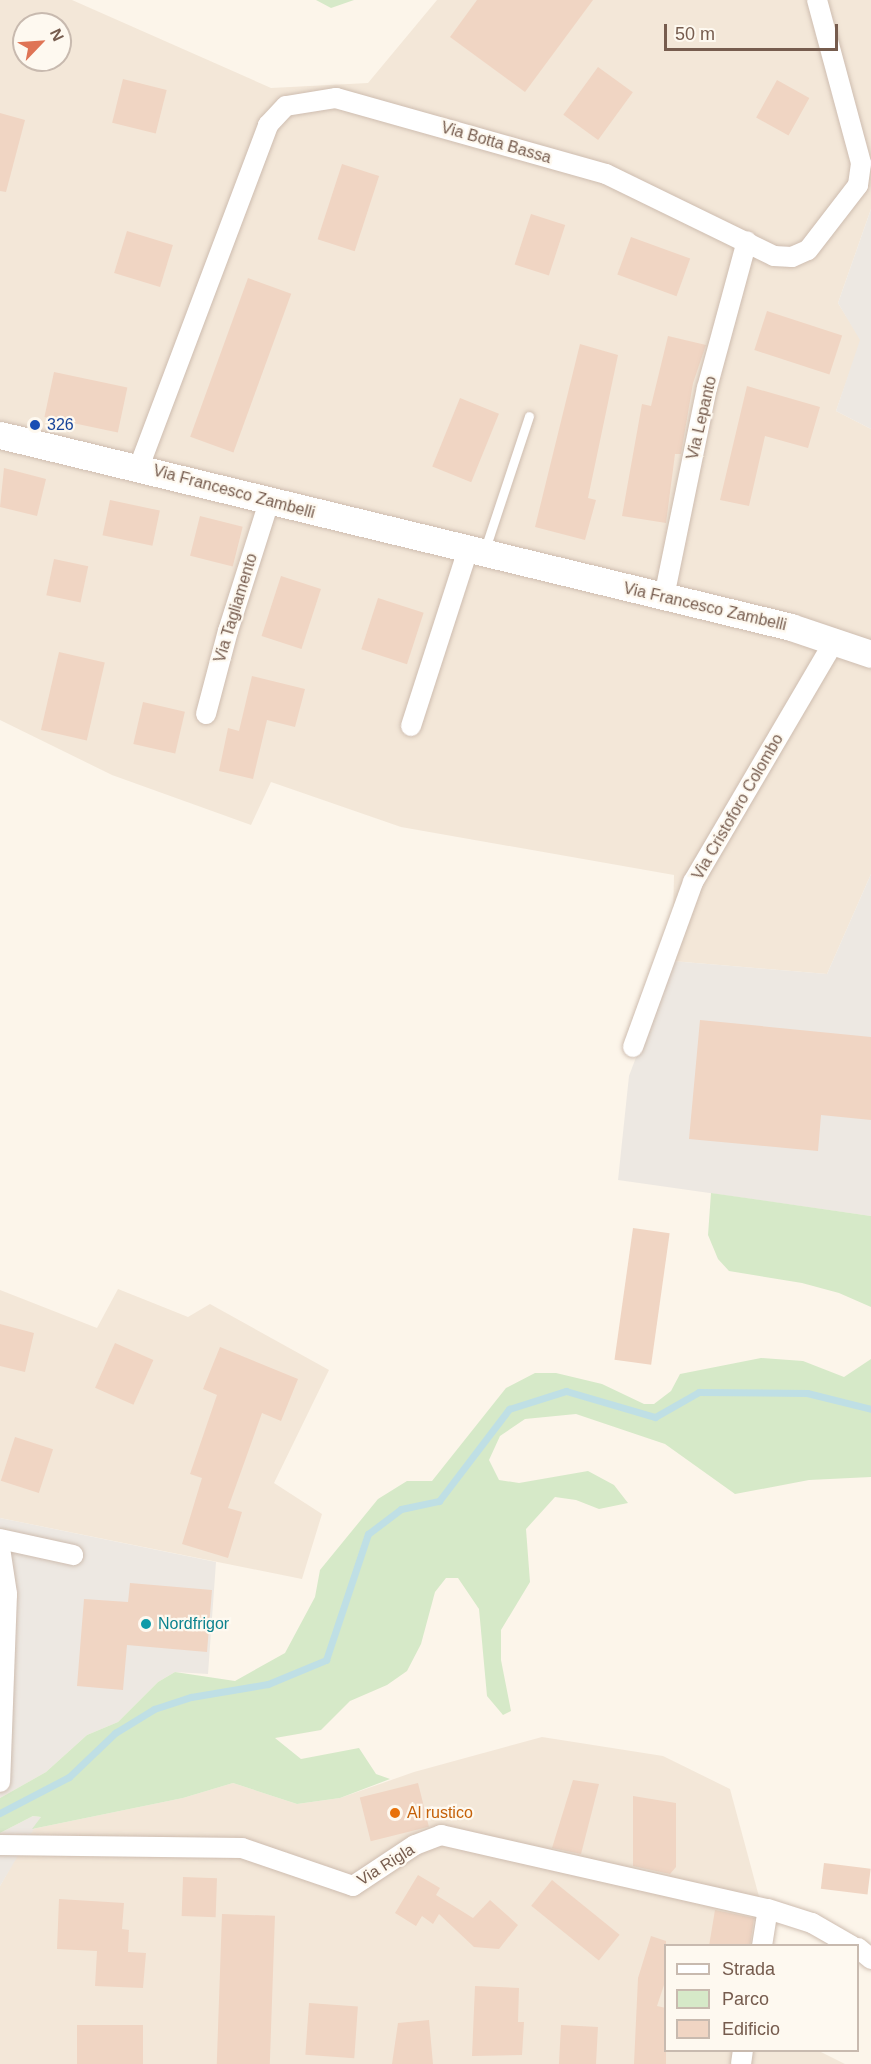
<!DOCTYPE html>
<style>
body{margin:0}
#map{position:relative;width:871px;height:2064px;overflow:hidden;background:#fcf5ea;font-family:Helvetica,sans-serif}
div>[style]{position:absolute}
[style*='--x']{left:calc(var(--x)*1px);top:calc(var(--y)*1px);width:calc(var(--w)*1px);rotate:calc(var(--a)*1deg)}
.residential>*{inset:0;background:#f3e7d8}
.industrial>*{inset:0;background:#ede8e2}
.green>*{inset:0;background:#d6e9c8}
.stream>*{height:7px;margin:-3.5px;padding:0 3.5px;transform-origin:3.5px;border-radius:3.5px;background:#bfdfe5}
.building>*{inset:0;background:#f0d5c3;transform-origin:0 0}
.roads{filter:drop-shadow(0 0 2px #cebdb0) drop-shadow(0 0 2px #cebdb0)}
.service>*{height:9px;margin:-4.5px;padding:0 4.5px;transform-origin:4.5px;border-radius:4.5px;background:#fff}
.minor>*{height:20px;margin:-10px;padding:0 10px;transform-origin:10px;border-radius:10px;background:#fff}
.secondary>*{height:27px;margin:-13.5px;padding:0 13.5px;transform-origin:13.5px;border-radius:13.5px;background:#fff}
.dots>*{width:16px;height:16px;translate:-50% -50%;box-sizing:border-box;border:3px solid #fef9f0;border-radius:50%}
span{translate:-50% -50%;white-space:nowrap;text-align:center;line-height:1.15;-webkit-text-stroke:4.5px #fef9f0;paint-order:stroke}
.street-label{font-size:16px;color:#765c4e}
.transit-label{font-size:16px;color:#164399}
.left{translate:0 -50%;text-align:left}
.culture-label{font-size:16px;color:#0d838f}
.food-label{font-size:16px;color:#c56008}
.legend{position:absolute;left:664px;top:1944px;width:195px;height:108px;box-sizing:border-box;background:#fef9f0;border:2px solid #c8baaf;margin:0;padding:8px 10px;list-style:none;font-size:18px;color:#765c4e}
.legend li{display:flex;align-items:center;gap:12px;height:30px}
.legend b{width:30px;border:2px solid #c8baaf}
.north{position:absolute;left:12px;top:12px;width:60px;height:60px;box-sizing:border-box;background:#fef9f0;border:2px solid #c8baaf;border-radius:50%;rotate:65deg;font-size:16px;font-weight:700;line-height:24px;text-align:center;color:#765c4e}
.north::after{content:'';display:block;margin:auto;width:21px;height:27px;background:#df7455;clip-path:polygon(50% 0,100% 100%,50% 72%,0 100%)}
.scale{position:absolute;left:664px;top:24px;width:174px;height:27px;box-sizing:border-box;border:3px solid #765c4e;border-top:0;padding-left:8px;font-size:18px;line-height:21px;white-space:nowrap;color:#765c4e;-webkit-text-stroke:4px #fef9f0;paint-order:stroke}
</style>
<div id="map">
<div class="residential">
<i style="clip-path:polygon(evenodd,0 0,72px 0,271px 88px,368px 83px,437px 0,871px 0,871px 209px,838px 303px,861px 340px,836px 411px,871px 429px,871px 874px,827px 974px,672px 961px,674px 875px,401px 827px,271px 782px,251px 825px,112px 775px,0 720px,0 0,24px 24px,60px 24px,60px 60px,24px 60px,24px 24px)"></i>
<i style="clip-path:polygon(118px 1289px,188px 1317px,210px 1304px,329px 1370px,274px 1483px,322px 1514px,302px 1579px,0 1518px,0 1290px,97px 1328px)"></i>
<i style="clip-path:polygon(542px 1737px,663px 1756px,730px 1789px,772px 1945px,666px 1946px,666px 2050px,819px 2051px,845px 2064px,0 2064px,0 1886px,32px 1829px,183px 1798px,233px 1783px,297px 1804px,340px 1798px,414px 1772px)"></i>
</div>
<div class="industrial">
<i style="clip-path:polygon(871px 209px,871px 429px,836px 411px,860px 340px,838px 303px)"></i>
<i style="clip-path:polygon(871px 874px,871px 1216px,618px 1180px,629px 1076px,672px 961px,827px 974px)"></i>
<i style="clip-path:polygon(0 1518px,216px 1562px,208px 1674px,175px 1672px,158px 1682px,118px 1722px,87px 1735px,46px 1772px,0 1798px)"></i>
<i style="clip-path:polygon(33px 1816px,41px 1817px,0 1886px,0 1833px)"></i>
</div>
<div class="green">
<i style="clip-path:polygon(316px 0,354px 0,331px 8px)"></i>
<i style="clip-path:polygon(711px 1193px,871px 1216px,871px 1307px,839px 1293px,802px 1283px,729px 1271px,718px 1259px,708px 1235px)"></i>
<i style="clip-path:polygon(761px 1358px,803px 1361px,844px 1377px,871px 1359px,871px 1477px,809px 1480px,735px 1494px,665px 1444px,576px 1414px,525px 1419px,500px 1436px,489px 1460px,499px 1480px,519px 1483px,588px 1471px,614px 1485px,628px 1503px,599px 1509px,576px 1500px,555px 1497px,526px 1529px,530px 1582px,501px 1630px,501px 1660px,511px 1711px,503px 1715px,487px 1696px,479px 1609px,458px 1578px,446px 1578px,435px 1592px,421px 1644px,407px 1671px,387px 1685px,350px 1701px,321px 1730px,275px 1738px,301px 1759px,359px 1748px,376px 1774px,390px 1779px,340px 1798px,297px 1804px,233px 1783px,183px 1798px,32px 1829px,41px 1817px,33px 1816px,0 1833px,0 1798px,46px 1772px,87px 1735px,118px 1722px,158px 1682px,175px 1672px,235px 1681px,285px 1653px,315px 1597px,320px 1570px,378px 1499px,407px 1481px,432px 1481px,506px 1388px,535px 1373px,556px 1373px,602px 1384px,644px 1404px,654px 1404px,671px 1391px,680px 1374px)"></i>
</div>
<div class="stream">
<i style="--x:0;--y:1813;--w:78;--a:-27.6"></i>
<i style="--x:69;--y:1777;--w:64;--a:-43.7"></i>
<i style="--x:115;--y:1733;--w:46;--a:-31.6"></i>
<i style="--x:154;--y:1709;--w:39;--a:-18"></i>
<i style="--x:191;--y:1697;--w:78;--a:-9.6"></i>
<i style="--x:268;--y:1684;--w:63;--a:-22.5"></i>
<i style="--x:326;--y:1660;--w:133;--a:-71.6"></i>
<i style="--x:368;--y:1534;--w:41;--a:-37.1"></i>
<i style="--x:401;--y:1509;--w:39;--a:-12"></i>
<i style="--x:439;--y:1501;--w:116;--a:-52.7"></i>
<i style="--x:509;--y:1409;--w:60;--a:-17.5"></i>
<i style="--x:566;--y:1391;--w:93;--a:16.3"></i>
<i style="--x:655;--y:1417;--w:51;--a:-29.6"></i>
<i style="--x:699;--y:1392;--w:108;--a:0.5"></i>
<i style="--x:807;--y:1393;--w:66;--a:14"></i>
</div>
<div class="building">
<i style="clip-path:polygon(477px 0,593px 0,525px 92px,450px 37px)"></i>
<i style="left:598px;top:67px;width:43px;height:59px;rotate:36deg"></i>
<i style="left:123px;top:79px;width:45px;height:45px;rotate:14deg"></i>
<i style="left:777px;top:80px;width:37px;height:43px;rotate:29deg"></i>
<i style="clip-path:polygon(0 113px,25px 120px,6px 192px,0 191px)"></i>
<i style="left:342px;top:164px;width:39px;height:79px;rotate:18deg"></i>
<i style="left:531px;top:214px;width:36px;height:53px;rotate:18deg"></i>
<i style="left:127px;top:231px;width:48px;height:44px;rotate:17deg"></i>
<i style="left:631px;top:237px;width:63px;height:40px;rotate:20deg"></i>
<i style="left:248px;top:278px;width:46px;height:169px;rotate:20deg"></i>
<i style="left:767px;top:311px;width:79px;height:41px;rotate:18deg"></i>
<i style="clip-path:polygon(668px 336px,706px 345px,693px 383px,681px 454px,675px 454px,666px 523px,622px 516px,642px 404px,651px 406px)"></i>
<i style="clip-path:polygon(580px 344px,618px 355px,588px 498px,596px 500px,585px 540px,535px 527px)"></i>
<i style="left:54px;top:372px;width:75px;height:46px;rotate:12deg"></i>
<i style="clip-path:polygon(747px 386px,820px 407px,808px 448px,765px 436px,749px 506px,720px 500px)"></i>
<i style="left:460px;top:398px;width:42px;height:74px;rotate:22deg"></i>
<i style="clip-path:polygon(4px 468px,46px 479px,37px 516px,0 507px)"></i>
<i style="left:110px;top:500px;width:51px;height:36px;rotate:12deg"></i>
<i style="left:200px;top:516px;width:44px;height:41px;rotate:14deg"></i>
<i style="left:54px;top:559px;width:35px;height:37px;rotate:12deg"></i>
<i style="left:281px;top:576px;width:42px;height:63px;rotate:18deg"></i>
<i style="left:378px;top:598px;width:48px;height:54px;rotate:18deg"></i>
<i style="left:59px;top:652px;width:47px;height:80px;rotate:13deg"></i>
<i style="clip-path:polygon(252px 676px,305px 689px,295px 727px,267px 720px,253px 779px,219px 771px,228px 728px,239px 731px)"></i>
<i style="left:143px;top:702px;width:43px;height:43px;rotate:13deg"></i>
<i style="clip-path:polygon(700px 1020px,871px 1037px,871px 1120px,821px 1115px,818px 1151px,689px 1139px)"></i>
<i style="left:633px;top:1228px;width:37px;height:133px;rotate:8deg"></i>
<i style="clip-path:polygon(0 1324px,34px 1333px,25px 1372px,0 1366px)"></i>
<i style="left:115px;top:1343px;width:42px;height:49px;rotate:24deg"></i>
<i style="clip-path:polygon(220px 1347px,298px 1379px,281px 1421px,262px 1413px,228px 1508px,242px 1512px,228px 1558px,182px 1544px,202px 1478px,190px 1474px,217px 1395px,203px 1389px)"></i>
<i style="left:15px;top:1437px;width:40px;height:46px;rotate:18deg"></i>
<i style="clip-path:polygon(130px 1583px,212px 1590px,207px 1652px,127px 1645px,123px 1690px,77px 1686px,84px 1599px,128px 1602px)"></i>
<i style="clip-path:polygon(573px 1780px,599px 1784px,581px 1854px,552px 1848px)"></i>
<i style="left:418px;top:1783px;width:45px;height:60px;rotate:76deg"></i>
<i style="clip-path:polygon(633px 1796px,676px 1803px,676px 1867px,670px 1874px,633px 1866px)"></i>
<i style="left:824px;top:1863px;width:47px;height:26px;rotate:7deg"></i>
<i style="clip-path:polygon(418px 1875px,440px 1888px,436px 1895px,473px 1918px,490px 1900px,518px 1925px,499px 1949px,474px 1947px,439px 1914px,433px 1924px,422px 1916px,416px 1926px,395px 1913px)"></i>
<i style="left:183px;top:1877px;width:34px;height:39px;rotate:2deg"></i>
<i style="left:552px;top:1880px;width:87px;height:33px;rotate:39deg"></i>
<i style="clip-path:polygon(59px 1899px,124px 1903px,122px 1929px,129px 1930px,128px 1952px,146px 1953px,143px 1988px,95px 1986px,97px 1951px,57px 1949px)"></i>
<i style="clip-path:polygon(715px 1910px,754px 1918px,750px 1946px,709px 1946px)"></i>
<i style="left:222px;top:1914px;width:53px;height:150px;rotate:2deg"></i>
<i style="clip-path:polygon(651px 1936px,666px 1941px,666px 1979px,657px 2006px,666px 2008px,666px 2064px,634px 2064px,638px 1978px)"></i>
<i style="clip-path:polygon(475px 1986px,519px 1988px,518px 2022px,524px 2022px,522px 2055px,472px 2056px)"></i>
<i style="left:309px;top:2003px;width:49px;height:52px;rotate:4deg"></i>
<i style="clip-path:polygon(429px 2020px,433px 2064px,392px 2064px,398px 2023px)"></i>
<i style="left:77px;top:2025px;width:66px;height:39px"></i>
<i style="left:561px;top:2025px;width:37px;height:39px;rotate:3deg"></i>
</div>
<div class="roads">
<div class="service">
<i style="--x:485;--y:549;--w:140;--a:-71.7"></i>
</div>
<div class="minor">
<i style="--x:139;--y:467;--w:366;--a:-69.3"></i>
<i style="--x:268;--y:125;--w:26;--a:-47"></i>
<i style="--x:286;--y:106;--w:51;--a:-9.1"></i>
<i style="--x:336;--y:98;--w:280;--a:15.7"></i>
<i style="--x:606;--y:174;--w:187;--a:26"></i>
<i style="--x:774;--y:256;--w:18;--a:3"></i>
<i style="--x:792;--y:257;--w:17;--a:-24"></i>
<i style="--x:808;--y:250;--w:82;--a:-52.4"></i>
<i style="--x:858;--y:185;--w:22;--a:-82"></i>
<i style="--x:861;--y:163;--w:169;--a:-105.1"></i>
<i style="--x:664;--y:597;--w:213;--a:-78.4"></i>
<i style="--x:707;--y:388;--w:152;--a:-74.8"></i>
<i style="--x:206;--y:714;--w:86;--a:-75.2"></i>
<i style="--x:228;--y:631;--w:135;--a:-72.4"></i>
<i style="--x:411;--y:726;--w:185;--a:-72.1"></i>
<i style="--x:633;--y:1047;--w:176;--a:-70"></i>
<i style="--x:693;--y:882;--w:278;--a:-59.6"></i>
<i style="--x:0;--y:1539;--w:75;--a:12.4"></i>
<i style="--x:0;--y:1548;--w:47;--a:81.3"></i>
<i style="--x:7;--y:1594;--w:188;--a:92.1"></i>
<i style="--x:0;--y:1845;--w:242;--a:0.7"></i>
<i style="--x:242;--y:1848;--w:117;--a:18.9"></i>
<i style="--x:353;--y:1886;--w:74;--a:-33.5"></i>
<i style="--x:415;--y:1845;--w:28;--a:-21"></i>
<i style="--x:441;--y:1835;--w:335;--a:12.8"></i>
<i style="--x:768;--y:1909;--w:46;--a:17.7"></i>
<i style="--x:812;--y:1923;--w:46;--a:29.9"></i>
<i style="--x:762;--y:1946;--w:37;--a:-81"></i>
<i style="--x:858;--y:1948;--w:17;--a:40"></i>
<i style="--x:741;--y:2064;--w:14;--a:-82"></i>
</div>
<div class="secondary">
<i style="--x:0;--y:435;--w:814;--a:13.64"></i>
<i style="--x:791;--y:627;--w:84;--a:18.6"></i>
</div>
</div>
<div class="dots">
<i style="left:35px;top:425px;background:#1a4fb4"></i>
<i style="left:146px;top:1624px;background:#0f9aa8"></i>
<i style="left:395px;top:1813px;background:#e8710a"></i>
</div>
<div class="street-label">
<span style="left:496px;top:143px;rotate:16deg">Via Botta Bassa</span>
<span style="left:702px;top:418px;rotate:-77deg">Via Lepanto</span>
<span style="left:234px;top:492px;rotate:15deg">Via Francesco Zambelli</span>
<span style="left:705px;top:607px;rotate:13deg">Via Francesco Zambelli</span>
<span style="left:236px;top:608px;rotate:-73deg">Via Tagliamento</span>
<span style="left:738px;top:807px;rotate:-60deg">Via Cristoforo Colombo</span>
<span style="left:386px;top:1865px;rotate:-32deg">Via Rigla</span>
</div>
<div class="transit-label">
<span class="left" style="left:47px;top:425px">326</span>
</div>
<div class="culture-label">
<span class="left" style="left:158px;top:1624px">Nordfrigor</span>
</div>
<div class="food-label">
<span class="left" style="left:407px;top:1813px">Al rustico</span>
</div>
<ul class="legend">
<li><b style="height:8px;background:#fff"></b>Strada</li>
<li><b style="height:16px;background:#d6e9c8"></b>Parco</li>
<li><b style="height:16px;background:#f0d5c3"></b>Edificio</li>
</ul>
<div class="north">N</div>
<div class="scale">50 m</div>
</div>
